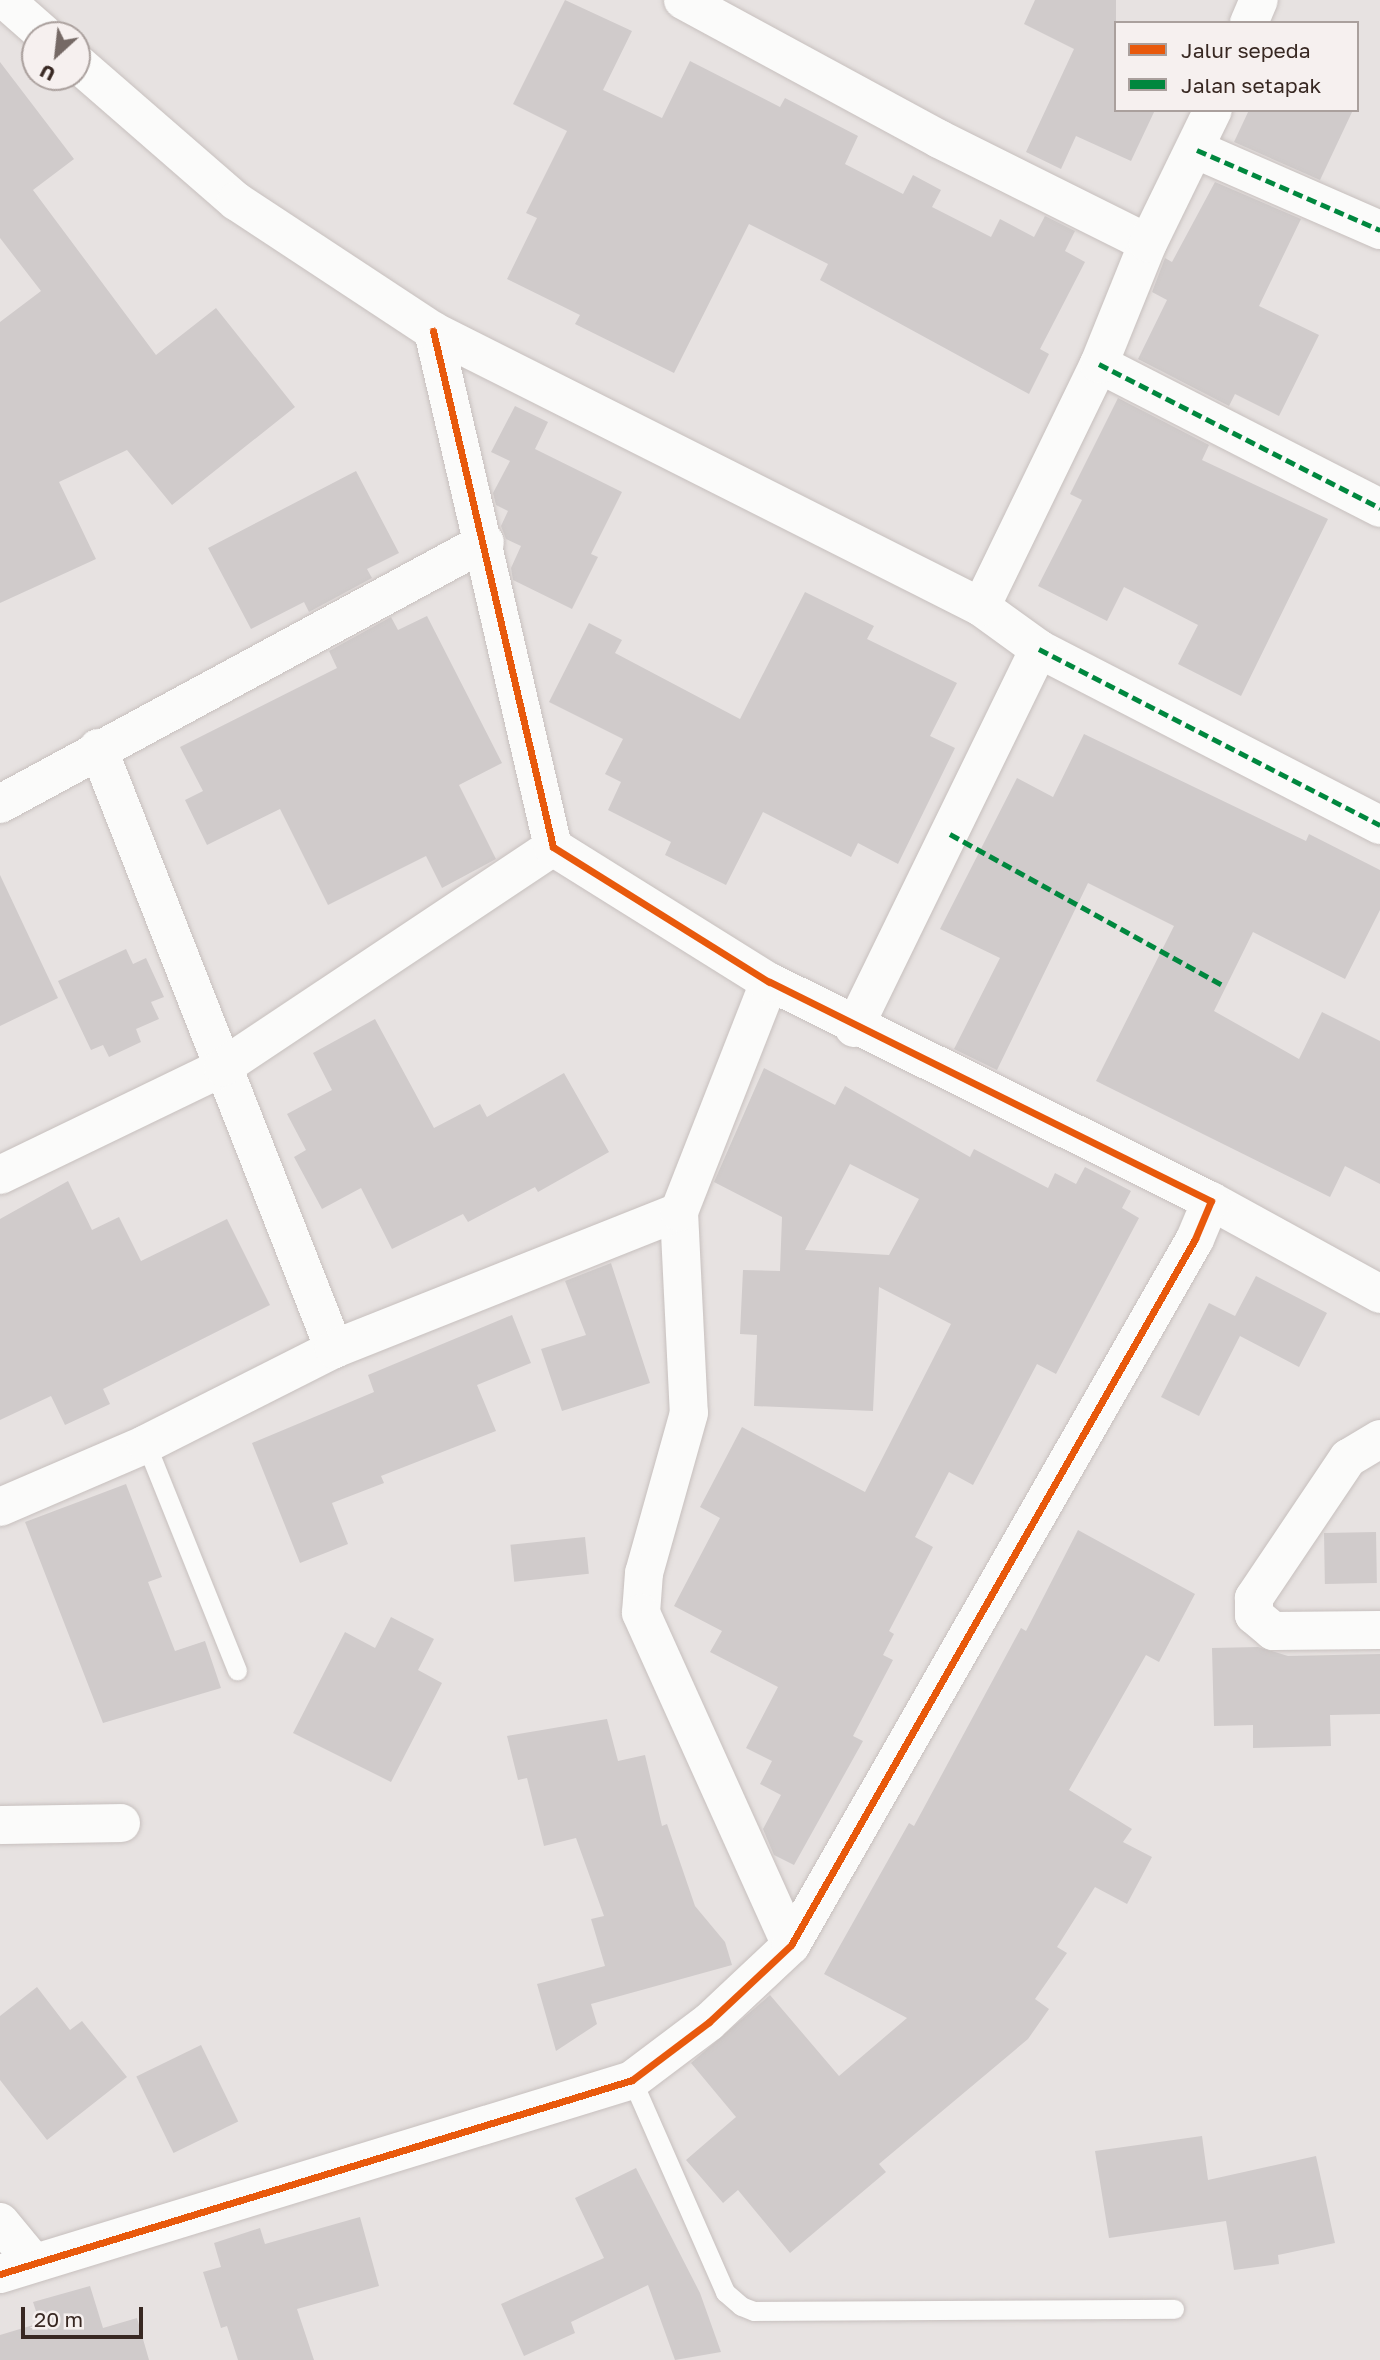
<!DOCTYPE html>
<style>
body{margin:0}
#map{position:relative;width:1380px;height:2360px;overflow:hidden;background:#e7e2e1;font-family:"Golos Text",sans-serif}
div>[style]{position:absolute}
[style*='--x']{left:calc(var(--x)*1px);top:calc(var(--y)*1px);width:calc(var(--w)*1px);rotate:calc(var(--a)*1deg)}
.building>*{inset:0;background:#d0cbcb;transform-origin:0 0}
.roads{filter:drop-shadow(0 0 2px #c7c0be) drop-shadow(0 0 2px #c7c0be)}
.lane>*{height:19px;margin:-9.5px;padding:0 9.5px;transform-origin:9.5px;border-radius:9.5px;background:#fbfbfa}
.street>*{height:38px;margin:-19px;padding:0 19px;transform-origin:19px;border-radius:19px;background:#fbfbfa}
.secondary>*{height:38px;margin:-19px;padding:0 19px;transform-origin:19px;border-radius:19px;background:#fbfbfa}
.quiet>*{height:5px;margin-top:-2.5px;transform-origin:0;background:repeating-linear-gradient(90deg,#00873e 0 10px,transparent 0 15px)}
.cycleway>*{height:7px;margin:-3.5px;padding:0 3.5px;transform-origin:3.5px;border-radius:3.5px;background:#e8590c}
span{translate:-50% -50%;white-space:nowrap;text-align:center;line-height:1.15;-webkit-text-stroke:6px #f6f0ef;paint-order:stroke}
.legend{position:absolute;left:1114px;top:21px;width:245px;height:91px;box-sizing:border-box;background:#f6f0ef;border:2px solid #aaa09d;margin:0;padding:9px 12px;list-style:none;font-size:21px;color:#382822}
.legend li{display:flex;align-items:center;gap:14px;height:35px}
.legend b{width:35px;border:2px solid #aaa09d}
.north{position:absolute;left:21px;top:21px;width:70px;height:70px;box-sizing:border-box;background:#f6f0ef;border:2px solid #aaa09d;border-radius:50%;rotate:207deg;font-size:19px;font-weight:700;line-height:28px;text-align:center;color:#382822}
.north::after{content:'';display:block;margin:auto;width:24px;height:32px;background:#756965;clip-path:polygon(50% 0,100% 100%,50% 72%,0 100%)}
.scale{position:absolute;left:21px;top:2307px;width:122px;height:32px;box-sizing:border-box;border:4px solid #382822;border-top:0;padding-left:9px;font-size:21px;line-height:24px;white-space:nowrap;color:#382822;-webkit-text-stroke:5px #f6f0ef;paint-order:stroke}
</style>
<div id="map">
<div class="building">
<i style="clip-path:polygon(565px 0,632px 31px,603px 90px,662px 118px,690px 61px,780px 107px,785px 98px,858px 136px,845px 164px,903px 194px,913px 175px,941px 190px,932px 207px,991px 237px,1000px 219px,1034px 237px,1045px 216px,1075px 231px,1065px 251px,1085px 262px,1040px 349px,1049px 354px,1029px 394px,820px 280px,828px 264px,749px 224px,674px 373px,575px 324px,580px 315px,507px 279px,537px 218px,526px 213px,567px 131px,513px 104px)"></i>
<i style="clip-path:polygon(1035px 0,1116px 0,1116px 110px,1155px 110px,1131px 161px,1076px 136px,1061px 169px,1026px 152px,1074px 49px,1024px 24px)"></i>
<i style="clip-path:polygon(0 62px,74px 159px,33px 190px,156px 355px,216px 308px,295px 407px,172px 505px,127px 450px,59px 482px,96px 559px,0 603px,0 322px,41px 291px,0 238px)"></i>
<i style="clip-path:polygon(1249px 110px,1353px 110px,1320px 180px,1234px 142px)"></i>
<i style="clip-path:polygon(1215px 182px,1301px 219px,1259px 306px,1319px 335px,1279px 416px,1235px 394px,1229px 406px,1138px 359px,1167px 300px,1152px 292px,1165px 258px,1172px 262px)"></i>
<i style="clip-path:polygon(1118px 398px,1209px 445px,1202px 460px,1328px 519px,1241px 696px,1178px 664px,1198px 625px,1124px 587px,1107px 621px,1038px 586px,1082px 500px,1070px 494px)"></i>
<i style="clip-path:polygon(515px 406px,548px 422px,535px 449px,622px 492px,591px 554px,598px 557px,572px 609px,513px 580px,511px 568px,521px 546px,506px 539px,501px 526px,508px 511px,496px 505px,493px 493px,510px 461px,491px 452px)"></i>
<i style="clip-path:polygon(356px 471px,399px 553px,367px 569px,372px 578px,309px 612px,304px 602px,251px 629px,208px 548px)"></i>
<i style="clip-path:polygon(805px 592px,874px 626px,867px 639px,957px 683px,930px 736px,955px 748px,898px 864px,858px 843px,851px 857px,763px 812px,726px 885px,665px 855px,671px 842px,608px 810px,621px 782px,605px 774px,623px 739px,549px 702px,589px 623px,622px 640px,615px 653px,740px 719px)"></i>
<i style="clip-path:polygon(427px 616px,502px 763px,459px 785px,496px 859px,442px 888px,426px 856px,328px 905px,280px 809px,207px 845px,185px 800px,203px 791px,180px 747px,337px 668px,329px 651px,391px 617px,398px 630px)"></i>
<i style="clip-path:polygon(1084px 734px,1306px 841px,1309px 834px,1380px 870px,1380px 910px,1345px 979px,1253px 932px,1214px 1011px,1299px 1059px,1322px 1012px,1380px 1041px,1380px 1184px,1345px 1166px,1330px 1197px,1096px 1081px,1174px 926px,1088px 883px,997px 1070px,954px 1049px,1000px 958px,940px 929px,1017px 778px,1053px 797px)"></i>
<i style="clip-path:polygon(0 875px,58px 998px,0 1026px)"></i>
<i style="clip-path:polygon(126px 949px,133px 964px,146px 958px,164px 997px,151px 1002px,159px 1019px,136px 1029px,141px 1042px,109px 1057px,103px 1045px,91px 1050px,58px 981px)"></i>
<i style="clip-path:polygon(375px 1019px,434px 1128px,480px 1104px,487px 1117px,564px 1073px,609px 1152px,538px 1192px,535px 1187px,468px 1222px,463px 1214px,392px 1249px,361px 1188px,322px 1209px,294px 1157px,306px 1150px,287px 1114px,332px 1090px,313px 1053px)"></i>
<i style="clip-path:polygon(evenodd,764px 1068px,835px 1105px,845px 1086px,970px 1157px,974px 1149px,1048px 1188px,1055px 1173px,1076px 1184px,1085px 1167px,1131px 1191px,1122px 1208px,1139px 1218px,1056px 1374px,1037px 1364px,973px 1485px,949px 1472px,915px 1537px,933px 1547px,889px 1631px,894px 1634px,883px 1655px,893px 1660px,853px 1736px,863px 1741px,794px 1865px,774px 1855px,763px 1829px,781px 1795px,760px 1784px,772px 1761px,746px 1748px,778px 1687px,710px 1652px,722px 1631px,674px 1606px,720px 1518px,700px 1507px,742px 1427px,865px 1492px,951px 1324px,879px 1287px,873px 1411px,754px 1406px,757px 1335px,740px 1334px,743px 1270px,780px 1271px,782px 1217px,714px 1182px,764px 1068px,850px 1164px,919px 1199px,889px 1255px,805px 1250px,850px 1164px)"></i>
<i style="clip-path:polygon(68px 1181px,92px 1230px,119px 1217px,141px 1261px,227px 1219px,270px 1305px,103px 1389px,110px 1404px,65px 1425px,51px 1396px,0 1420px,0 1219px)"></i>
<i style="clip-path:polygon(611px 1263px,650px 1383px,562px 1411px,541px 1349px,586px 1335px,565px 1281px)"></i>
<i style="clip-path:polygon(1256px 1276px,1327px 1313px,1299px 1367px,1240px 1336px,1199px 1416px,1161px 1397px,1209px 1303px,1235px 1316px)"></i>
<i style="clip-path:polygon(512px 1315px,531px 1363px,477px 1385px,496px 1431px,381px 1476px,384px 1483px,332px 1503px,348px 1544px,300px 1563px,252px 1443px,374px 1392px,368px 1375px)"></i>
<i style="clip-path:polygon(126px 1484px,162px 1577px,148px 1582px,175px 1651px,205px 1641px,221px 1688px,103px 1723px,25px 1522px)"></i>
<i style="clip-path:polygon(1078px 1530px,1195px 1594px,1159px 1662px,1146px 1655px,1069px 1790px,1132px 1829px,1123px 1842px,1152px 1857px,1127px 1904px,1095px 1887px,1057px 1947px,1067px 1953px,1035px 1999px,1049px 2009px,1028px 2039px,879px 2164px,886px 2172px,790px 2253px,738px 2190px,723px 2203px,686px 2160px,736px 2117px,691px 2063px,770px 1995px,839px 2076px,907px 2018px,824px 1974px,909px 1823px,914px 1826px,1021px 1628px,1026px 1631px)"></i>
<i style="left:1376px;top:1532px;width:51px;height:52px;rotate:89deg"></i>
<i style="left:585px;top:1537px;width:37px;height:75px;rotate:84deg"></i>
<i style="clip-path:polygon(391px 1617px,434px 1639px,418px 1670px,442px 1683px,391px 1782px,293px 1733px,345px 1632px,375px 1648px)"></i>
<i style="clip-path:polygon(1258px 1647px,1288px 1656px,1380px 1654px,1380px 1714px,1330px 1715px,1331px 1746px,1253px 1748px,1253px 1725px,1214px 1726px,1212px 1648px)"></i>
<i style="clip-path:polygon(607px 1719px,618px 1761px,645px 1755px,662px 1826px,667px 1824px,695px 1906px,725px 1942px,732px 1965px,591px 2004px,597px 2024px,556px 2051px,537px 1984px,605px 1966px,591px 1919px,604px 1916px,576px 1838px,544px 1846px,527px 1778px,518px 1780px,507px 1736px)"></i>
<i style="clip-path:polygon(37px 1987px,70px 2030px,82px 2021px,127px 2077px,47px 2140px,0 2080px,0 2016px)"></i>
<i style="left:201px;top:2045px;width:85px;height:72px;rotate:64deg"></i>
<i style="clip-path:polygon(1202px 2136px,1208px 2180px,1316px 2156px,1335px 2243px,1278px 2255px,1279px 2264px,1234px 2270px,1226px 2221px,1109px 2238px,1095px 2151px)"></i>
<i style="clip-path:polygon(636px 2168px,700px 2293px,721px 2352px,675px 2360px,648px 2285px,571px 2322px,575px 2333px,524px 2356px,501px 2304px,604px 2258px,575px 2198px)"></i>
<i style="clip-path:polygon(360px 2217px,379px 2286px,297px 2309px,314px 2360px,238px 2360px,227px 2326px,221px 2328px,203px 2272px,221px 2267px,214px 2243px,260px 2228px,265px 2244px)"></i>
<i style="clip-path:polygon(90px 2286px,103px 2328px,137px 2318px,149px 2360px,0 2360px,0 2335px,40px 2323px,33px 2302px)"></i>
</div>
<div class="roads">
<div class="lane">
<i style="--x:146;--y:1444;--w:244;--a:68.1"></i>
<i style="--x:632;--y:2080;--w:232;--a:66.3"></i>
<i style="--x:725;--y:2292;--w:21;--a:41"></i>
<i style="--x:741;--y:2306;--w:14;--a:21"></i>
<i style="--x:754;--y:2311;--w:420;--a:-0.3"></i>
</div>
<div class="street">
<i style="--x:683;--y:0;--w:291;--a:28.5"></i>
<i style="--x:939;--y:139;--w:233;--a:26.5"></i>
<i style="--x:1197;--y:150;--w:200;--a:23.6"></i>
<i style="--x:1099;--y:364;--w:316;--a:27.1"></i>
<i style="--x:1039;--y:649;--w:384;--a:27.3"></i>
<i style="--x:98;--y:748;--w:646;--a:68.56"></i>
<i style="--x:0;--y:804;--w:551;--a:-28.38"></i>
<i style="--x:854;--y:1028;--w:422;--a:-64"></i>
<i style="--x:1039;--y:649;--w:72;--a:-144.1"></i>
<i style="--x:0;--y:1175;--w:248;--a:-25.8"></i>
<i style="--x:223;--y:1067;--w:397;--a:-33.7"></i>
<i style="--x:1211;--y:1201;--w:193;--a:28.8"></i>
<i style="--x:679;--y:1212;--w:201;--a:87.2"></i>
<i style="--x:689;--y:1413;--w:166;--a:105.7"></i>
<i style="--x:644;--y:1573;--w:40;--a:94.3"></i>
<i style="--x:641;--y:1613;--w:364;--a:65.7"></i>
<i style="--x:1380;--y:1439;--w:37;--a:149"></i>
<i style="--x:1348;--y:1458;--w:169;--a:123.9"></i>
<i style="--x:1254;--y:1598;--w:17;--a:90"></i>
<i style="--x:1254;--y:1615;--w:25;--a:40"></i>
<i style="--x:1273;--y:1631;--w:107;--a:-0.5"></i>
<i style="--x:0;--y:1507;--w:159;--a:-23.3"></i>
<i style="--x:146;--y:1444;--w:211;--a:-26.8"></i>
<i style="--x:334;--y:1349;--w:371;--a:-21.7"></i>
<i style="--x:679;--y:1212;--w:247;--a:-68.6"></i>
<i style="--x:0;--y:1825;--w:121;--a:-0.9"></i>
<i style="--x:0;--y:2222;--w:53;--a:50.3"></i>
<i style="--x:0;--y:2274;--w:661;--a:-17.06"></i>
<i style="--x:632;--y:2080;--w:96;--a:-37"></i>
<i style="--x:709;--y:2022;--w:112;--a:-43.2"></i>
<i style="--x:791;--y:1945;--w:813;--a:-60.22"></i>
<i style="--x:1195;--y:1239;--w:41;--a:-67.2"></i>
<i style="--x:1211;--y:1201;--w:493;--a:-153.6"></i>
<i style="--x:769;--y:982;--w:255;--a:-148"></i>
<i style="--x:553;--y:847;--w:530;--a:-103.09"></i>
</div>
<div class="secondary">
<i style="--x:5;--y:0;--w:53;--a:41.2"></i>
<i style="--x:1249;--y:23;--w:25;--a:-67"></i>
<i style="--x:77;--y:63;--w:211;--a:41"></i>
<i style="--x:236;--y:201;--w:236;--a:33.4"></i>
<i style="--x:433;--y:331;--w:614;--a:26.73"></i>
<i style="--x:981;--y:607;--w:270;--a:-64.1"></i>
<i style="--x:1099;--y:364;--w:131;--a:-68"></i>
<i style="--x:1148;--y:243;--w:148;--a:-64"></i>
</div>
</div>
<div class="quiet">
<i style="--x:1197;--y:150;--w:200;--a:23.6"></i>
<i style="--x:1099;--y:364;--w:316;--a:27.1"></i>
<i style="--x:1039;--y:649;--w:384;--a:27.3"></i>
<i style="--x:950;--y:834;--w:310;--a:29"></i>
</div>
<div class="cycleway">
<i style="--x:0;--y:2274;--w:661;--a:-17.06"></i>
<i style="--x:632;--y:2080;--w:96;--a:-37"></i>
<i style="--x:709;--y:2022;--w:112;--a:-43.2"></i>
<i style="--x:791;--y:1945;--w:813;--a:-60.22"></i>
<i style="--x:1195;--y:1239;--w:41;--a:-67.2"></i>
<i style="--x:1211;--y:1201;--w:493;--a:-153.6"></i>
<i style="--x:769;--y:982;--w:255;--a:-148"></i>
<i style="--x:553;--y:847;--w:530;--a:-103.09"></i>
</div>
<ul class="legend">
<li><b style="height:9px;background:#e8590c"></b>Jalur sepeda</li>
<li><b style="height:9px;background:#00873e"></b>Jalan setapak</li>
</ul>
<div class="north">U</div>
<div class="scale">20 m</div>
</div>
